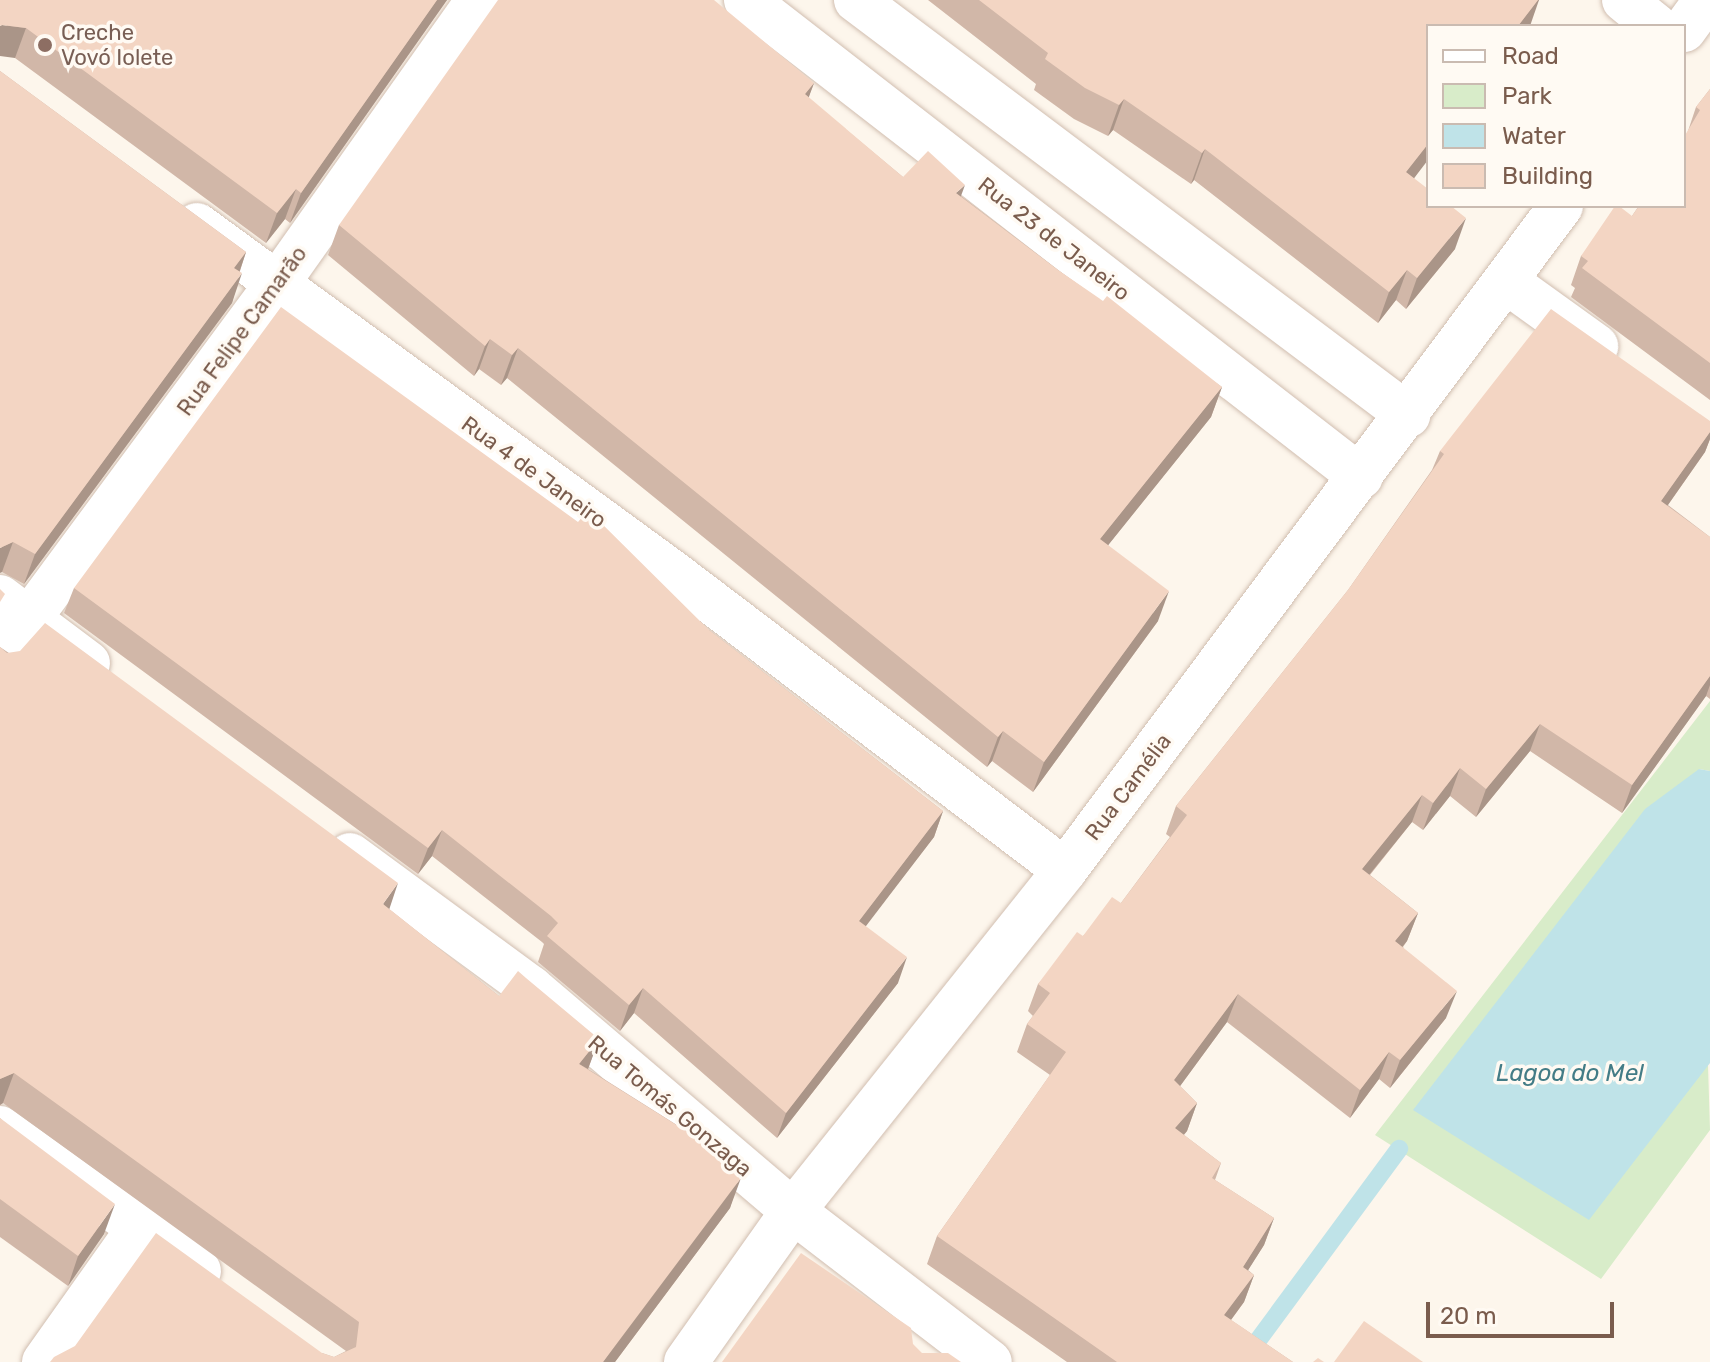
<!DOCTYPE html>
<meta charset="utf-8">
<style>
body{margin:0}
#map{position:relative;width:1710px;height:1362px;overflow:hidden;background:#fdf6ec;font-family:Rubik,sans-serif}
div>[style]{position:absolute}
[style*='--x']{left:calc(var(--x)*1px);top:calc(var(--y)*1px);width:calc(var(--w)*1px);rotate:calc(var(--a)*1deg)}
.green>*{inset:0;background:#d8ecc9}
.water>*{inset:0;background:#bfe3e8}
.stream>*{height:18px;margin:-9px;padding:0 9px;transform-origin:9px;border-radius:9px;background:#bfe3e8}
.roads{filter:drop-shadow(0 0 2px #d1beb0) drop-shadow(0 0 2px #d1beb0)}
.minor>*{height:44px;margin:-22px;padding:0 22px;transform-origin:22px;border-radius:22px;background:#fff}
.wall>*{inset:0;background:#d1b7a8}
.shaded-wall>*{inset:0;background:#aa9588}
.building>*{inset:0;background:#f3d5c3}
.dots>*{width:22px;height:22px;translate:-50% -50%;box-sizing:border-box;border:4px solid #fffaf3;border-radius:50%}
span{translate:-50% -50%;white-space:nowrap;text-align:center;line-height:1.15;-webkit-text-stroke:7px #fffaf3;paint-order:stroke}
.education-label{font-size:22px;color:#785e54}
.left{translate:0 -50%;text-align:left}
.street-label{font-size:22px;color:#7a5c4d}
.water-label{font-size:24px;color:#437c86;font-style:italic}
.legend{position:absolute;left:1426px;top:24px;width:260px;height:184px;box-sizing:border-box;background:#fffaf3;border:2px solid #cabbb1;margin:0;padding:10px 14px;list-style:none;font-size:24px;color:#7a5c4d}
.legend li{display:flex;align-items:center;gap:16px;height:40px}
.legend b{width:40px;border:2px solid #cabbb1}
.scale{position:absolute;left:1426px;top:1302px;width:188px;height:36px;box-sizing:border-box;border:4px solid #7a5c4d;border-top:0;padding-left:10px;font-size:24px;line-height:28px;white-space:nowrap;color:#7a5c4d;-webkit-text-stroke:6px #fffaf3;paint-order:stroke}
</style>
<div id="map">
<div class="green">
<i style="clip-path:polygon(1710px 701px,1710px 771px,1699px 769px,1710px 1130px,1601px 1279px,1375px 1135px)"></i>
</div>
<div class="water">
<i style="clip-path:polygon(1699px 769px,1710px 771px,1710px 1063px,1589px 1220px,1413px 1110px,1645px 809px)"></i>
</div>
<div class="stream">
<i style="--x:1242;--y:1362;--w:265;--a:-53.6"></i>
</div>
<div class="roads">
<div class="minor">
<i style="--x:746;--y:0;--w:778;--a:37.8"></i>
<i style="--x:856;--y:0;--w:691;--a:36.94"></i>
<i style="--x:1624;--y:0;--w:41;--a:39.1"></i>
<i style="--x:1684;--y:30;--w:37;--a:-54"></i>
<i style="--x:197;--y:225;--w:588;--a:36.15"></i>
<i style="--x:672;--y:572;--w:493;--a:37.2"></i>
<i style="--x:1507;--y:282;--w:110;--a:35.7"></i>
<i style="--x:0;--y:597;--w:110;--a:36.9"></i>
<i style="--x:0;--y:658;--w:465;--a:-53.5"></i>
<i style="--x:277;--y:284;--w:348;--a:-54.7"></i>
<i style="--x:350;--y:855;--w:225;--a:36.3"></i>
<i style="--x:531;--y:988;--w:344;--a:40.4"></i>
<i style="--x:793;--y:1211;--w:248;--a:37.5"></i>
<i style="--x:0;--y:1128;--w:245;--a:35.7"></i>
<i style="--x:44;--y:1362;--w:164;--a:-54.7"></i>
<i style="--x:686;--y:1362;--w:185;--a:-54.7"></i>
<i style="--x:793;--y:1211;--w:436;--a:-51.4"></i>
<i style="--x:1065;--y:870;--w:829;--a:-53.24"></i>
</div>
</div>
<div class="wall">
<i style="clip-path:polygon(0 0,447px 0,290px 223px,285px 219px,266px 243px,15px 58px)"></i>
<i style="clip-path:polygon(928px 0,1539px 0,1414px 178px,1455px 249px,1406px 309px,1396px 300px,1378px 323px,1194px 180px,1191px 184px,1113px 130px,1108px 136px,1074px 119px,1034px 90px,1036px 84px)"></i>
<i style="clip-path:polygon(0 71px,246px 252px,240px 271px,232px 303px,24px 584px,2px 572px)"></i>
<i style="clip-path:polygon(814px 83px,808px 98px,903px 177px,961px 196px,1058px 270px,1222px 387px,1211px 417px,1108px 545px,1158px 621px,1033px 792px,992px 761px,987px 767px,507px 378px,501px 385px,479px 369px,474px 376px,328px 255px,339px 225px)"></i>
<i style="clip-path:polygon(1710px 89px,1710px 400px,1571px 297px,1575px 288px,1571px 285px,1581px 256px,1632px 216px,1687px 134px,1696px 107px)"></i>
<i style="clip-path:polygon(1710px 421px,1710px 439px,1705px 452px,1668px 505px,1710px 537px,1710px 699px,1706px 696px,1622px 813px,1530px 751px,1476px 817px,1450px 796px,1423px 830px,1412px 822px,1370px 875px,1418px 913px,1407px 941px,1403px 947px,1446px 1018px,1390px 1088px,1379px 1079px,1350px 1118px,1227px 1022px,1180px 1086px,1197px 1103px,1187px 1131px,1184px 1135px,1221px 1163px,1215px 1180px,1274px 1218px,1264px 1245px,1248px 1270px,1254px 1275px,1244px 1302px,1231px 1320px,1293px 1362px,1067px 1362px,927px 1264px,937px 1236px,1050px 1075px,1017px 1052px,1027px 1024px,1033px 1016px,1028px 1011px,1038px 984px,1083px 936px,1121px 903px,1170px 837px,1166px 834px,1176px 806px,1348px 590px,1432px 470px,1440px 451px)"></i>
<i style="clip-path:polygon(74px 588px,709px 630px,943px 811px,934px 837px,865px 926px,898px 983px,777px 1138px,634px 1013px,620px 1031px,538px 962px,544px 944px,542px 942px,432px 856px,418px 874px,64px 613px)"></i>
<i style="clip-path:polygon(0 647px,389px 909px,499px 996px,599px 1039px,588px 1069px,742px 1166px,730px 1208px,615px 1362px,50px 1362px,322px 1353px,334px 1357px,346px 1351px,3px 1103px,0 1105px)"></i>
<i style="clip-path:polygon(0 1118px,104px 1234px,68px 1286px,0 1237px)"></i>
</div>
<div class="shaded-wall">
<i style="clip-path:polygon(437px 0,447px 0,290px 223px,301px 193px)"></i>
<i style="clip-path:polygon(1538px 0,1539px 0,1530px 26px,1518px 26px)"></i>
<i style="clip-path:polygon(2px 25px,26px 28px,15px 58px,0 56px,0 26px)"></i>
<i style="clip-path:polygon(814px 83px,803px 113px,805px 94px)"></i>
<i style="clip-path:polygon(1124px 99px,1113px 130px,1108px 136px,1119px 105px)"></i>
<i style="clip-path:polygon(1428px 144px,1428px 160px,1395px 203px,1406px 172px)"></i>
<i style="clip-path:polygon(1205px 149px,1194px 180px,1191px 184px,1202px 153px)"></i>
<i style="clip-path:polygon(965px 185px,954px 215px,956px 193px)"></i>
<i style="clip-path:polygon(296px 189px,285px 219px,266px 243px,277px 213px)"></i>
<i style="clip-path:polygon(1466px 218px,1455px 249px,1406px 309px,1417px 278px)"></i>
<i style="clip-path:polygon(246px 252px,236px 282px,234px 268px)"></i>
<i style="clip-path:polygon(1407px 270px,1396px 300px,1378px 323px,1389px 292px)"></i>
<i style="clip-path:polygon(242px 273px,232px 303px,24px 584px,35px 554px)"></i>
<i style="clip-path:polygon(490px 339px,479px 369px,474px 376px,485px 346px)"></i>
<i style="clip-path:polygon(518px 348px,507px 378px,501px 385px,512px 355px)"></i>
<i style="clip-path:polygon(1222px 387px,1211px 417px,1089px 569px,1100px 539px)"></i>
<i style="clip-path:polygon(1710px 432px,1710px 439px,1705px 452px,1651px 529px,1661px 501px)"></i>
<i style="clip-path:polygon(13px 542px,2px 572px,0 573px,0 548px)"></i>
<i style="clip-path:polygon(1169px 591px,1158px 621px,1033px 792px,1044px 762px)"></i>
<i style="clip-path:polygon(1710px 676px,1710px 685px,1706px 696px,1622px 813px,1632px 785px)"></i>
<i style="clip-path:polygon(1540px 724px,1530px 751px,1476px 817px,1486px 789px)"></i>
<i style="clip-path:polygon(1003px 731px,992px 761px,987px 767px,998px 737px)"></i>
<i style="clip-path:polygon(1460px 768px,1450px 796px,1423px 830px,1433px 803px)"></i>
<i style="clip-path:polygon(1422px 795px,1412px 822px,1352px 896px,1362px 869px)"></i>
<i style="clip-path:polygon(943px 811px,934px 837px,850px 947px,859px 921px)"></i>
<i style="clip-path:polygon(442px 830px,432px 856px,418px 874px,428px 848px)"></i>
<i style="clip-path:polygon(398px 883px,388px 913px,383px 904px)"></i>
<i style="clip-path:polygon(1418px 913px,1407px 941px,1385px 968px,1395px 941px)"></i>
<i style="clip-path:polygon(907px 957px,898px 983px,777px 1138px,786px 1113px)"></i>
<i style="clip-path:polygon(643px 988px,634px 1013px,620px 1031px,629px 1005px)"></i>
<i style="clip-path:polygon(1457px 991px,1446px 1018px,1390px 1088px,1400px 1060px)"></i>
<i style="clip-path:polygon(1238px 994px,1227px 1022px,1164px 1108px,1174px 1080px)"></i>
<i style="clip-path:polygon(599px 1039px,588px 1069px,579px 1064px)"></i>
<i style="clip-path:polygon(1389px 1052px,1379px 1079px,1350px 1118px,1360px 1090px)"></i>
<i style="clip-path:polygon(14px 1073px,3px 1103px,0 1105px,0 1079px)"></i>
<i style="clip-path:polygon(1197px 1103px,1187px 1131px,1165px 1156px,1175px 1128px)"></i>
<i style="clip-path:polygon(742px 1166px,734px 1187px,741px 1178px,730px 1208px,615px 1362px,603px 1362px)"></i>
<i style="clip-path:polygon(115px 1204px,104px 1234px,68px 1286px,78px 1256px)"></i>
<i style="clip-path:polygon(1274px 1218px,1264px 1245px,1233px 1294px,1243px 1267px)"></i>
<i style="clip-path:polygon(1254px 1275px,1244px 1302px,1214px 1343px,1224px 1315px)"></i>
</div>
<div class="building">
<i style="clip-path:polygon(0 0,437px 0,301px 193px,296px 189px,277px 213px,26px 28px,2px 25px,0 26px)"></i>
<i style="clip-path:polygon(498px 0,714px 0,814px 83px,805px 94px,903px 177px,928px 151px,965px 185px,956px 193px,1058px 270px,1103px 301px,1107px 296px,1222px 387px,1100px 539px,1169px 591px,1044px 762px,1003px 731px,998px 737px,518px 348px,512px 355px,490px 339px,485px 346px,339px 225px)"></i>
<i style="clip-path:polygon(979px 0,1538px 0,1518px 26px,1428px 26px,1428px 144px,1406px 172px,1428px 189px,1428px 206px,1451px 206px,1466px 218px,1417px 278px,1407px 270px,1389px 292px,1205px 149px,1202px 153px,1124px 99px,1119px 105px,1085px 88px,1045px 59px,1048px 53px)"></i>
<i style="clip-path:polygon(0 71px,246px 252px,234px 268px,242px 273px,35px 554px,13px 542px,0 548px)"></i>
<i style="clip-path:polygon(1710px 89px,1710px 363px,1582px 268px,1588px 261px,1581px 256px,1615px 206px,1619px 206px,1632px 216px,1639px 206px,1684px 206px,1684px 137px,1700px 110px,1696px 107px)"></i>
<i style="clip-path:polygon(281px 307px,578px 522px,588px 510px,709px 630px,943px 811px,859px 921px,907px 957px,786px 1113px,643px 988px,629px 1005px,547px 936px,558px 923px,551px 916px,442px 830px,428px 848px,74px 588px)"></i>
<i style="clip-path:polygon(1551px 309px,1710px 421px,1710px 432px,1661px 501px,1710px 537px,1710px 676px,1632px 785px,1540px 724px,1486px 789px,1460px 768px,1433px 803px,1422px 795px,1362px 869px,1418px 913px,1395px 941px,1457px 991px,1400px 1060px,1389px 1052px,1360px 1090px,1238px 994px,1174px 1080px,1197px 1103px,1175px 1128px,1221px 1163px,1212px 1178px,1274px 1218px,1243px 1267px,1254px 1275px,1224px 1315px,1293px 1362px,1117px 1362px,937px 1236px,1066px 1052px,1027px 1024px,1050px 993px,1038px 984px,1077px 932px,1083px 936px,1112px 897px,1121px 903px,1187px 815px,1176px 806px,1348px 590px,1444px 454px,1440px 451px)"></i>
<i style="clip-path:polygon(0 589px,5px 594px,0 602px)"></i>
<i style="clip-path:polygon(45px 623px,398px 883px,383px 904px,499px 996px,518px 971px,526px 978px,599px 1039px,579px 1064px,742px 1166px,736px 1173px,741px 1178px,603px 1362px,50px 1362px,54px 1357px,75px 1346px,156px 1233px,322px 1353px,334px 1357px,356px 1347px,359px 1322px,14px 1073px,0 1079px,0 647px,7px 653px,20px 651px)"></i>
<i style="clip-path:polygon(0 1118px,115px 1204px,78px 1256px,0 1199px)"></i>
<i style="clip-path:polygon(801px 1253px,911px 1328px,913px 1344px,922px 1353px,948px 1353px,961px 1362px,722px 1362px)"></i>
<i style="clip-path:polygon(1364px 1321px,1423px 1362px,1334px 1362px)"></i>
<i style="clip-path:polygon(1318px 1358px,1324px 1362px,1313px 1362px)"></i>
</div>
<div class="dots">
<i style="left:45px;top:45px;background:#8d6e63"></i>
</div>
<div class="education-label">
<span class="left" style="left:61px;top:45px">Creche<br>Vovó Iolete</span>
</div>
<div class="street-label">
<span style="left:1054px;top:239px;rotate:38deg">Rua 23 de Janeiro</span>
<span style="left:242px;top:331px;rotate:-54deg">Rua Felipe Camarão</span>
<span style="left:534px;top:472px;rotate:36deg">Rua 4 de Janeiro</span>
<span style="left:1128px;top:787px;rotate:-53deg">Rua Camélia</span>
<span style="left:670px;top:1106px;rotate:40deg">Rua Tomás Gonzaga</span>
</div>
<div class="water-label">
<span style="left:1570px;top:1074px">Lagoa do Mel</span>
</div>
<ul class="legend">
<li><b style="height:10px;background:#fff"></b>Road</li>
<li><b style="height:22px;background:#d8ecc9"></b>Park</li>
<li><b style="height:22px;background:#bfe3e8"></b>Water</li>
<li><b style="height:22px;background:#f3d5c3"></b>Building</li>
</ul>
<div class="scale">20 m</div>
</div>
